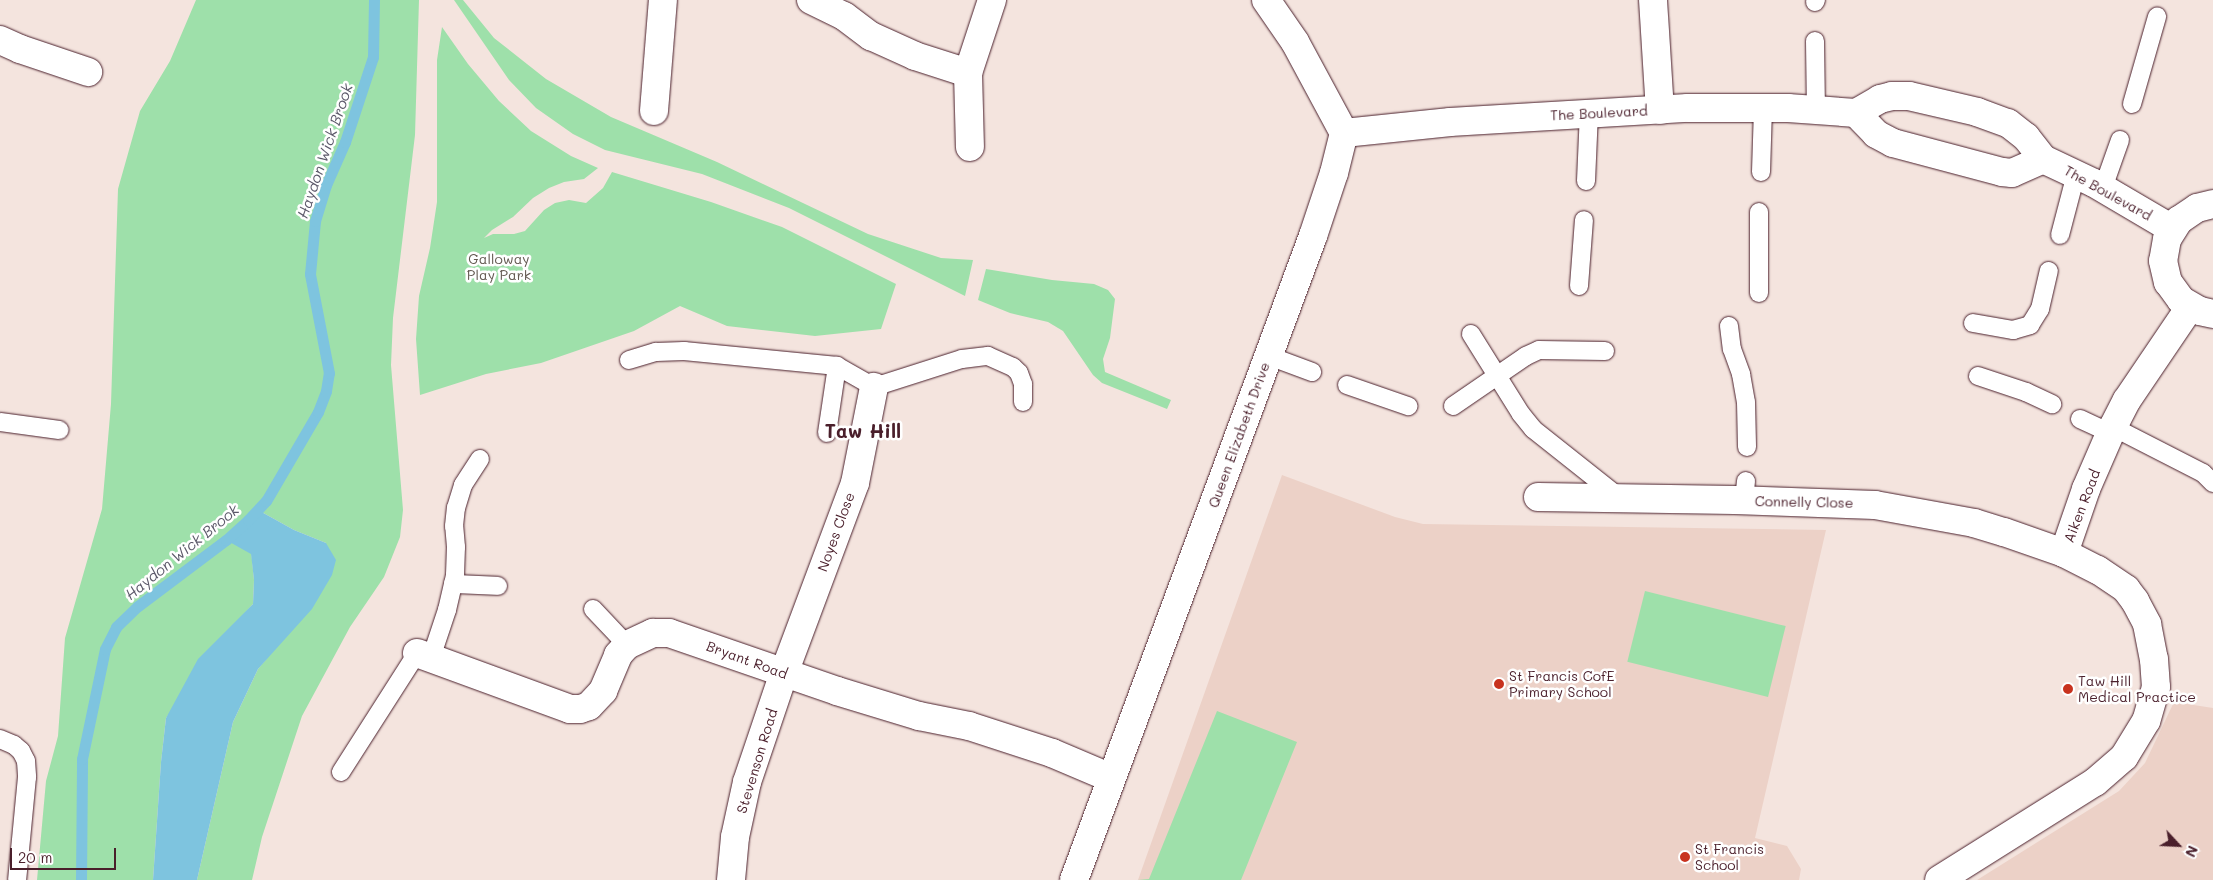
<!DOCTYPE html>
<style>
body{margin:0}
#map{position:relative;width:2213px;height:880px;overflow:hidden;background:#f4e4de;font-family:Mali,sans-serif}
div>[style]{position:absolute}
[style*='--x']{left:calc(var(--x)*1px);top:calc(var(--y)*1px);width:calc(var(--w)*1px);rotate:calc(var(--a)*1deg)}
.built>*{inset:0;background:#ecd1c7}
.green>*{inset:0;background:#9ee0aa;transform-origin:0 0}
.water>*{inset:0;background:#7ec4df}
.stream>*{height:11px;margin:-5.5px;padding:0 5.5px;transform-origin:5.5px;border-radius:5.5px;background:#7ec4df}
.roads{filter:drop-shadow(0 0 1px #4a1f2b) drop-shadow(0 0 1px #4a1f2b)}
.service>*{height:18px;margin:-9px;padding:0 9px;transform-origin:9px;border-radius:9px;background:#fff}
.minor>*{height:28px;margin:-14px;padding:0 14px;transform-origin:14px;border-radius:14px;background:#fff}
.dots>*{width:14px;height:14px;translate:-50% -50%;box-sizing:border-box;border:2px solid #fff;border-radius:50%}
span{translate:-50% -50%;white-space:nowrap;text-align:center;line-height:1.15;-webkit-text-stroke:5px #fff;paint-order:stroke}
.street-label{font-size:14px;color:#4a1f2b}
.park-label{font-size:14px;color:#635951}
.poi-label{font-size:14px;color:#4a1f2b}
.left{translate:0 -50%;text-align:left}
.water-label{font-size:15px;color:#5c596a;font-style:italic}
.district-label{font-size:19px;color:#4a1f2b;font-weight:700}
.north{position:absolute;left:2153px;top:820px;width:50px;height:50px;-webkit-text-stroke:4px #fff;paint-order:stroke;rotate:115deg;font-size:14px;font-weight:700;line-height:20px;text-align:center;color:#4a1f2b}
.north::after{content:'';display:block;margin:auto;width:18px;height:22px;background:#4a1f2b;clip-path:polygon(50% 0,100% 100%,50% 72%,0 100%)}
.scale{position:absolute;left:10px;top:848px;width:106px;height:22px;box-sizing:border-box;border:2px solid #4a1f2b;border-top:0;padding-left:6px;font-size:15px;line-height:18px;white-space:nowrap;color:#4a1f2b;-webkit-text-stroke:4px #fff;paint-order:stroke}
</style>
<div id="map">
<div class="built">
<i style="clip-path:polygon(1282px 475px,1395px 517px,1423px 524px,1826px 530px,1755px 838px,1787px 846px,1801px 869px,1799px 880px,1138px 880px)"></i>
<i style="clip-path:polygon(2174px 702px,2213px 708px,2213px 880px,1977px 880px,2119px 791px,2145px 763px)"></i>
</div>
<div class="green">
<i style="clip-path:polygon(196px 0,419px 0,415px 135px,393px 318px,391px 365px,403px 510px,400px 537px,384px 577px,350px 627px,302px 716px,262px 837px,252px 880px,197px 880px,233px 722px,258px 669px,284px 638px,326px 543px,294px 530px,258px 510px,248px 520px,254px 580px,253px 604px,232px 627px,166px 718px,161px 762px,153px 880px,37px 880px,46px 781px,58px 736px,65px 638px,102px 509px,111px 404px,118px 189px,140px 111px,170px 61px)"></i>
<i style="clip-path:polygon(454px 0,463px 0,494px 38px,546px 79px,611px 117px,717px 162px,868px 234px,941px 258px,973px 260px,965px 296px,789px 208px,702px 174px,605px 150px,573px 134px,536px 108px,509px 80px)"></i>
<i style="clip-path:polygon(442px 27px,468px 64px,499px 101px,531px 131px,571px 156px,598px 168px,584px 179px,564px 182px,549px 188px,533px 198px,513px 217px,492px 230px,484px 238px,493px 234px,514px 234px,525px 231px,544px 210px,555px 203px,569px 200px,586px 203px,603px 188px,612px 172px,711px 202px,782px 227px,896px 284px,881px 329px,815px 336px,727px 326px,680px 306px,634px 331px,541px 363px,486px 374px,420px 395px,416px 339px,419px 296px,430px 248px,437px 202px,437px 60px)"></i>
<i style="clip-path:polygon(986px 269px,1052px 280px,1094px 284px,1108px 290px,1115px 299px,1110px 338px,1103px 359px,1105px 372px,1171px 400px,1167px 409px,1102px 383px,1093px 375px,1063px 331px,1048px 322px,1010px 313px,978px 300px)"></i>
<i style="left:1645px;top:591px;width:145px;height:73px;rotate:14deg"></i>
<i style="clip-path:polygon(1217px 711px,1297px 742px,1241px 880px,1138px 880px,1149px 879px)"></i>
</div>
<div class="water">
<i style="clip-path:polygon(258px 510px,294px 530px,326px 543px,336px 560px,332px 575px,312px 609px,258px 669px,233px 722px,197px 880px,153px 880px,161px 762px,166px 718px,198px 659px,253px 604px,254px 580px,251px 554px,226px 540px)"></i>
</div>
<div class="stream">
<i style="--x:81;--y:880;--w:121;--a:-89.5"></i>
<i style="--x:82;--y:759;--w:112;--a:-78.2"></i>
<i style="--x:105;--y:649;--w:25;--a:-63"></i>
<i style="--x:116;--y:627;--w:30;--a:-44"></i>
<i style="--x:138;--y:606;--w:110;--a:-36.9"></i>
<i style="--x:226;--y:540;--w:30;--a:-42"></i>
<i style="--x:248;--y:520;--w:26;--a:-47"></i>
<i style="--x:266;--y:501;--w:103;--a:-59.7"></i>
<i style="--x:318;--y:412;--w:22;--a:-69"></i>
<i style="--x:326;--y:391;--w:18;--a:-81"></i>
<i style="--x:329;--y:373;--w:101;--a:-100.9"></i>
<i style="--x:310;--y:274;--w:53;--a:-84.6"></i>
<i style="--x:315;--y:221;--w:38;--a:-73"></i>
<i style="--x:326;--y:185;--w:47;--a:-66.2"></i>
<i style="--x:345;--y:142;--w:89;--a:-71.8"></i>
<i style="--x:373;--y:57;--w:57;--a:-89"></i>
</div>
<div class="roads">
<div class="service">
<i style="--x:1815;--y:2;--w:2;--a:-63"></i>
<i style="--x:1815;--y:41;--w:69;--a:89.2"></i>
<i style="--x:2132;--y:104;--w:91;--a:-74"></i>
<i style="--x:1761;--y:172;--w:65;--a:-88.2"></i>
<i style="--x:1586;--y:181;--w:68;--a:-87.5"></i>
<i style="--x:2103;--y:188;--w:51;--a:-70.5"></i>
<i style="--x:2060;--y:235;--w:63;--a:-75.3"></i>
<i style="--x:1579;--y:286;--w:66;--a:-85.7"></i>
<i style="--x:1759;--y:293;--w:81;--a:-90"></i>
<i style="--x:1973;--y:323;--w:41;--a:9.9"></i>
<i style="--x:2013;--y:330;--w:18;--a:-16"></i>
<i style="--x:2030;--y:325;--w:19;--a:-58"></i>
<i style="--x:2040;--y:309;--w:39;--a:-77"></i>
<i style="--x:1729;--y:326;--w:23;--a:83"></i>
<i style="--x:1732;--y:349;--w:27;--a:70"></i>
<i style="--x:1741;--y:374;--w:28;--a:80"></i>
<i style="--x:1746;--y:402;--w:45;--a:88.7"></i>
<i style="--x:1471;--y:334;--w:94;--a:58"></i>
<i style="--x:1521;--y:414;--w:19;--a:51"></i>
<i style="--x:1533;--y:429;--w:111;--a:38.4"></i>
<i style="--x:1269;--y:356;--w:46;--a:20.4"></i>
<i style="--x:629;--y:360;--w:28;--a:-17"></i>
<i style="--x:656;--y:352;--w:28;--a:-2"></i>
<i style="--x:684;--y:351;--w:154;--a:5.6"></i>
<i style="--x:837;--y:366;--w:43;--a:29.6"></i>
<i style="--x:874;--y:387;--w:92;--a:-17.7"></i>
<i style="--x:962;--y:359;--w:26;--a:-7"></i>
<i style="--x:988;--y:356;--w:27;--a:24"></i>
<i style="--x:1013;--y:367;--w:8;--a:45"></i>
<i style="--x:1019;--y:373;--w:12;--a:70"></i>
<i style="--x:1023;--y:384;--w:18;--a:90"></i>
<i style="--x:1978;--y:376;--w:51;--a:18.4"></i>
<i style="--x:2026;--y:392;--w:29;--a:25"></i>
<i style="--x:1347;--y:385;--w:65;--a:19"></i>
<i style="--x:1453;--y:406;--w:88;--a:-34.4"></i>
<i style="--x:1526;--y:356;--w:14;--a:-25"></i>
<i style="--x:1539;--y:350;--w:66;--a:0.9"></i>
<i style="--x:2080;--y:419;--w:33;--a:25"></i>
<i style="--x:0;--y:422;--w:60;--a:7.7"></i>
<i style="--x:2113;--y:427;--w:101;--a:27.1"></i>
<i style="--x:2203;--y:473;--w:14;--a:45"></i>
<i style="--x:827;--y:433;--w:68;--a:-81.5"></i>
<i style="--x:1744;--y:500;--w:19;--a:-84"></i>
<i style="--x:453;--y:584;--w:45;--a:2.5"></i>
<i style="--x:593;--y:609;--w:50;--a:46.6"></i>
<i style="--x:431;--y:658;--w:51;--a:-71.6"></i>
<i style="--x:447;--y:610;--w:36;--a:-77"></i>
<i style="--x:455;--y:575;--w:28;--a:-88"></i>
<i style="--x:456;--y:547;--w:21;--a:-95"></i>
<i style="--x:454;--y:526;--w:18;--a:-84"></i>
<i style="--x:456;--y:508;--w:24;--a:-73"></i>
<i style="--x:463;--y:485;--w:31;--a:-57"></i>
<i style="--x:0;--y:739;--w:15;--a:23"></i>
<i style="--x:14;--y:745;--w:9;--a:41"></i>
<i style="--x:21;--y:751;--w:11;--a:63"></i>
<i style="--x:26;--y:761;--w:16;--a:86"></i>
<i style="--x:27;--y:777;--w:103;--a:95.5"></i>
<i style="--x:341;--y:772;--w:141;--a:-57.4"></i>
</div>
<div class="minor">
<i style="--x:811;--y:0;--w:37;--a:26"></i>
<i style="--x:844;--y:16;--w:34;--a:37"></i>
<i style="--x:871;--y:36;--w:48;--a:24.4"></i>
<i style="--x:915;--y:56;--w:56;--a:17.8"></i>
<i style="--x:968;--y:73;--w:74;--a:88.5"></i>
<i style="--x:1653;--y:0;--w:110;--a:86.4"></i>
<i style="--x:0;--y:40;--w:22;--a:24"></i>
<i style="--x:20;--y:49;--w:72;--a:18.7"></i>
<i style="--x:968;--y:73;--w:77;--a:-71.8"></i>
<i style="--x:654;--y:111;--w:111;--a:-85.4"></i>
<i style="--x:1856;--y:113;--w:29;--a:46"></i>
<i style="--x:1876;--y:134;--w:19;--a:28"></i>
<i style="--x:1893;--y:143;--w:113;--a:14.9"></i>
<i style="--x:2002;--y:172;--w:10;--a:6"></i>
<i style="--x:2012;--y:173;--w:34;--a:-24"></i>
<i style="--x:1344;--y:133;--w:107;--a:-5.9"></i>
<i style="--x:1450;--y:122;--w:238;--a:-3.4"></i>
<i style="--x:1688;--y:108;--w:100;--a:0"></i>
<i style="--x:1788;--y:108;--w:68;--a:4.2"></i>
<i style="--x:1856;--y:113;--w:28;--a:-30"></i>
<i style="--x:1880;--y:99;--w:12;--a:-14"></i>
<i style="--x:1892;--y:96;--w:17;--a:0"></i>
<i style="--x:1909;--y:96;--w:70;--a:13.2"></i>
<i style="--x:1977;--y:112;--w:33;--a:20"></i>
<i style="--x:2008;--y:123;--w:23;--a:38"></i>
<i style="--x:2026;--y:137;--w:28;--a:52"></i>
<i style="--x:2043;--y:159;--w:56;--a:25.2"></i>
<i style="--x:2094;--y:183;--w:91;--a:30.5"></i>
<i style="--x:2213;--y:204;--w:16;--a:166"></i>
<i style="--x:2197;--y:208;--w:22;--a:146"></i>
<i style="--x:2179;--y:220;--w:22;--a:122"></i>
<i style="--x:2167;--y:239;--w:22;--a:100"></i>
<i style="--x:2163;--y:261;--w:22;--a:77"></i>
<i style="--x:2168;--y:282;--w:22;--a:54"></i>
<i style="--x:2181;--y:300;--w:22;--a:30"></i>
<i style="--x:2200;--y:311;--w:13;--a:13"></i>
<i style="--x:1538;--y:497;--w:197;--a:0.9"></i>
<i style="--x:1735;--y:500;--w:140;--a:2"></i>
<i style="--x:1875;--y:505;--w:101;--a:10.3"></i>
<i style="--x:1974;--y:523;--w:31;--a:17"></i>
<i style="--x:2004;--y:532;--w:64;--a:19.3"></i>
<i style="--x:2064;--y:553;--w:38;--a:27"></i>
<i style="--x:2098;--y:570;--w:34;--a:34"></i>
<i style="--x:2126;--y:589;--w:15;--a:53"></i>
<i style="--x:2135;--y:601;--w:26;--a:62"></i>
<i style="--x:2147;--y:624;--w:36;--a:79"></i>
<i style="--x:2154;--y:659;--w:28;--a:86"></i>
<i style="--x:2156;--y:687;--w:35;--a:106"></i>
<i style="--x:2146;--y:721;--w:42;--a:121.4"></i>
<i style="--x:2124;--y:757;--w:38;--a:139"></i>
<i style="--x:2095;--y:782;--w:184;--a:147.9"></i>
<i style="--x:2064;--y:553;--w:68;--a:-71"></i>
<i style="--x:2086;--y:489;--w:68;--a:-66.5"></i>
<i style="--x:2113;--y:427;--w:30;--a:-63"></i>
<i style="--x:2127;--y:400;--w:112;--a:-55.9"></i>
<i style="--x:417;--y:653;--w:163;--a:20.1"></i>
<i style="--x:570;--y:709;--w:10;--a:0"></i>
<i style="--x:580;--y:709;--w:9;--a:-18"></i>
<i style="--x:589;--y:706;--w:21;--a:-47"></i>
<i style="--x:603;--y:691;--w:39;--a:-67"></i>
<i style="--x:618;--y:655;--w:13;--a:-48"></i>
<i style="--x:627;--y:645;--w:29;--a:-25"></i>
<i style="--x:653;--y:633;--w:16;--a:0"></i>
<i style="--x:669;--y:633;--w:178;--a:19"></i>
<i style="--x:837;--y:691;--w:86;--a:17"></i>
<i style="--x:919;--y:716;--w:51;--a:11.3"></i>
<i style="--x:969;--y:726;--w:87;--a:18"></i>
<i style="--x:1052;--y:753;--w:64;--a:23"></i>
<i style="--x:731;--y:880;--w:43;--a:-84.7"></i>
<i style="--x:735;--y:837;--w:56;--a:-77.7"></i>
<i style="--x:747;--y:782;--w:115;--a:-71.3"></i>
<i style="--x:784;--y:673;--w:203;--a:-69.5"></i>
<i style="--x:855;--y:483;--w:98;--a:-78.8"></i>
<i style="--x:1074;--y:880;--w:687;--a:-69.64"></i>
<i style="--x:1313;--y:236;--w:66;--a:-71.6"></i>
<i style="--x:1334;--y:173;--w:41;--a:-76"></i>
<i style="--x:1344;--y:133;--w:103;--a:-118.3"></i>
<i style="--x:1295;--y:42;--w:51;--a:-124.6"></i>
</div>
</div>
<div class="dots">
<i style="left:1499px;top:684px;background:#c8321e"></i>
<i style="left:2068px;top:689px;background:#c8321e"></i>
<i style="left:1685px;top:857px;background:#c8321e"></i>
</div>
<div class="street-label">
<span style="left:1599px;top:113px;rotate:-3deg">The Boulevard</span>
<span style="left:2108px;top:193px;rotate:29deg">The Boulevard</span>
<span style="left:1239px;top:435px;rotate:-70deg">Queen Elizabeth Drive</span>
<span style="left:1804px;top:502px;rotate:1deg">Connelly Close</span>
<span style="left:2082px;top:506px;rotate:-69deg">Aiken Road</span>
<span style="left:836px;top:532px;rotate:-70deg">Noyes Close</span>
<span style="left:747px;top:660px;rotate:20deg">Bryant Road</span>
<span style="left:757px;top:761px;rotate:-73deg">Stevenson Road</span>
</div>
<div class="park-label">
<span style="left:499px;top:267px">Galloway<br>Play Park</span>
</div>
<div class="poi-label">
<span class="left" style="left:1509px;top:684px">St Francis CofE<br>Primary School</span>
<span class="left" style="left:2078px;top:689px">Taw Hill<br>Medical Practice</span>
<span class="left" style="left:1695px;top:857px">St Francis<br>School</span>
</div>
<div class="water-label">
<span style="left:325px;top:151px;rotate:-71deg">Haydon Wick Brook</span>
<span style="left:182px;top:552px;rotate:-39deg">Haydon Wick Brook</span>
</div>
<div class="district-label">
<span style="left:863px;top:431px">Taw Hill</span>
</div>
<div class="north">N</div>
<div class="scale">20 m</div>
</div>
